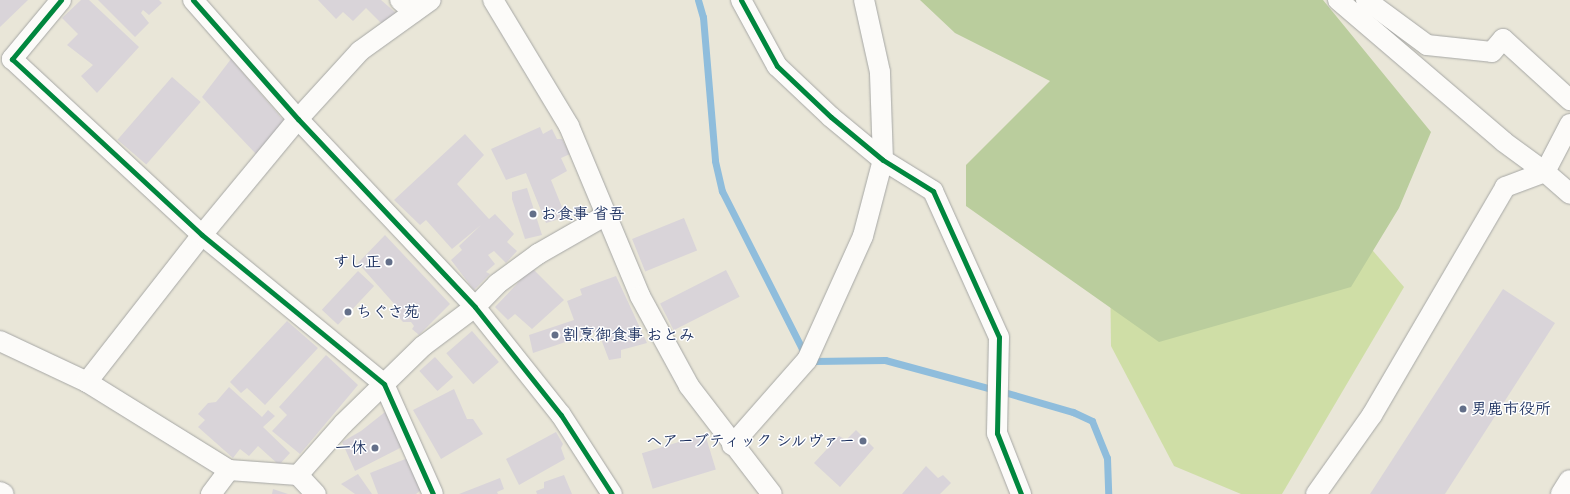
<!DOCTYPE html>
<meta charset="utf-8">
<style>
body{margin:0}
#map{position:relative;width:1570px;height:494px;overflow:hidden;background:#e9e6d8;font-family:Caveat,"Klee One",sans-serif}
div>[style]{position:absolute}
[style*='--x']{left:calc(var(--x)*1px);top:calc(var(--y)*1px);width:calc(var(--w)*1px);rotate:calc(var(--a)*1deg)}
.green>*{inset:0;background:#cfdea6}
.forest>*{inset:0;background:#bacd9d}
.stream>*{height:7px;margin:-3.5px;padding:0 3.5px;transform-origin:3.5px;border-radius:3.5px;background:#8fbddc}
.building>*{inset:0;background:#d9d4d9;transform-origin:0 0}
.roads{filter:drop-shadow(0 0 1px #a6a7a5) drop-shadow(0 0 1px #a6a7a5)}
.street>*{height:20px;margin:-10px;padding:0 10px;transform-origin:10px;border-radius:10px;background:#fcfbf9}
.primary>*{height:22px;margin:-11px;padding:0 11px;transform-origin:11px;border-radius:11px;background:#fcfbf9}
.cycleway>*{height:5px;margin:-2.5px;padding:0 2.5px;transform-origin:2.5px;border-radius:2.5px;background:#00873e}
.dots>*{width:11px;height:11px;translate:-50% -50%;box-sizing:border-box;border:2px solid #fff;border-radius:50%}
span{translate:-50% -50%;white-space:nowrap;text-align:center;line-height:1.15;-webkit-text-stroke:3px #fff;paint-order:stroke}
.poi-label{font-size:16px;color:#1b2f5e;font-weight:700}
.left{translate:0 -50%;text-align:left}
.right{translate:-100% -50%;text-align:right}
</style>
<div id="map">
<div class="green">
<i style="clip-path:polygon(1349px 223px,1404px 287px,1282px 494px,1241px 494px,1174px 466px,1111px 346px,1110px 264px)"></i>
</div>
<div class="forest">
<i style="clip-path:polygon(920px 0,1323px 0,1431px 132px,1399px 208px,1351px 287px,1159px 342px,966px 206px,966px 165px,1050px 81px,955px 33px)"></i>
</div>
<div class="stream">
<i style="--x:698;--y:0;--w:18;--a:74"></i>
<i style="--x:703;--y:17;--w:144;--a:85.2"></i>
<i style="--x:715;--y:161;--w:31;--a:77"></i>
<i style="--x:722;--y:191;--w:179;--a:63.1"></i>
<i style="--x:814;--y:361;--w:71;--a:-0.8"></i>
<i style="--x:885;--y:360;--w:111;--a:15.2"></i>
<i style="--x:1004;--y:392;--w:72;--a:16.2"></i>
<i style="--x:1073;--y:412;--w:21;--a:25"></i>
<i style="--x:1092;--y:421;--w:40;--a:68"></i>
<i style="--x:1107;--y:458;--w:36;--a:88"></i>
</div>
<div class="building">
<i style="clip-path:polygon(0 0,28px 0,0 27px)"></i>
<i style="clip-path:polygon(81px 0,89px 0,139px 47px,97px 93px,81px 76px,93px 65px,67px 45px,78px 34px,62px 18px)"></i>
<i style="clip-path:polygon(98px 0,159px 0,162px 3px,149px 15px,143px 10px,141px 13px,149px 23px,135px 37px)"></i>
<i style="clip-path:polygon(318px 0,381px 0,396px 13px,384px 26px,366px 8px,353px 21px,343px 12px,336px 19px)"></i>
<i style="clip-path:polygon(231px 59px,284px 121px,257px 155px,202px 97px)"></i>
<i style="left:172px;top:77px;width:38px;height:83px;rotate:41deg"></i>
<i style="clip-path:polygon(540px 127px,543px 134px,552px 129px,557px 139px,562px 139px,570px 154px,561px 158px,567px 171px,551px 180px,566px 217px,546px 223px,526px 173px,506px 180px,491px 149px)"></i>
<i style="clip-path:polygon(465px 134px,484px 155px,457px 184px,489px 219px,495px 214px,514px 234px,507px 242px,517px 251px,506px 263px,494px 251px,488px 255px,495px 264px,486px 272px,490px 274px,474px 290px,451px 260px,462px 250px,459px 246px,481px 225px,452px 249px,426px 220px,420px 225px,394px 200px)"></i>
<i style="clip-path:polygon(527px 188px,542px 235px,525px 239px,512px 199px,512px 192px)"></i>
<i style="left:684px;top:218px;width:35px;height:56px;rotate:68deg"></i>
<i style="clip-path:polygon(385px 235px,450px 304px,419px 335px,412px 329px,414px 326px,411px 322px,403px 322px,393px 311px,397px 307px,358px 263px)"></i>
<i style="clip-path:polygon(532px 268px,564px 300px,532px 329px,515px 314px,508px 320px,495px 307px)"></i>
<i style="left:726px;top:270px;width:30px;height:74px;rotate:63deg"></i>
<i style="left:358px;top:271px;width:22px;height:53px;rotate:43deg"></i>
<i style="clip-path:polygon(616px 276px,647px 343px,621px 350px,621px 358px,609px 360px,598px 331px,533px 353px,529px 335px,574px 320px,567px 301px,582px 295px,580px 289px)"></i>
<i style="clip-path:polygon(1503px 289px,1555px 323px,1445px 494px,1370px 494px)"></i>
<i style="clip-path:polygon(287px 321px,318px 348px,265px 405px,247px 388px,241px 393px,230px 382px)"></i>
<i style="left:472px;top:331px;width:41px;height:34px;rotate:49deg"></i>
<i style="clip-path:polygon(326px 355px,358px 385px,300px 454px,272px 431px,287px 415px,279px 407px)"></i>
<i style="left:435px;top:357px;width:27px;height:21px;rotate:48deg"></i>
<i style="clip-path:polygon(229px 387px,262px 417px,268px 410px,275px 416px,263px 427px,290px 453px,279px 465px,258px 446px,249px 456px,240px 449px,233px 458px,198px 427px,205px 420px,198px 414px,208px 403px,216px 402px)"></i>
<i style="clip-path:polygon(454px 389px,467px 419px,473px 419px,483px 434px,441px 459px,413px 410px)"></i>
<i style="clip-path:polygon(385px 412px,402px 447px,355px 471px,342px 442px,361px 431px)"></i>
<i style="clip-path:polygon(856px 430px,874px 448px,840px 487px,814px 463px,839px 436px,846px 440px)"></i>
<i style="clip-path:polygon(556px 432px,563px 444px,561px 448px,565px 459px,519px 485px,506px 459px)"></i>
<i style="left:705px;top:434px;width:37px;height:66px;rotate:73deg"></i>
<i style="clip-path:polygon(408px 458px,422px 489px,416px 494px,378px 494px,370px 473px)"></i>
<i style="clip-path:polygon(926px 466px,938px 478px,943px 475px,951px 483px,940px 494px,902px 494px)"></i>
<i style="clip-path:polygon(358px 474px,372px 494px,355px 494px,341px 484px)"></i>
<i style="clip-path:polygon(564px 475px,572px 494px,537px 494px,536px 491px,544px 488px,544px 482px)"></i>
<i style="clip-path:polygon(500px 478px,504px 489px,497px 492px,498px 494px,459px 494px)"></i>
<i style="clip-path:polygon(273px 489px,288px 494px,272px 494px)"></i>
</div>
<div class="roads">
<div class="street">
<i style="--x:61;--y:0;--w:77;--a:129.7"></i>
<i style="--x:12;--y:59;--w:259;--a:42.8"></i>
<i style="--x:202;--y:235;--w:235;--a:39.3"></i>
<i style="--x:384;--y:384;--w:120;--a:66"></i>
<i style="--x:193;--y:0;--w:159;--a:48.6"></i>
<i style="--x:298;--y:119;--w:258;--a:46.7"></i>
<i style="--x:475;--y:307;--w:138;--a:51.5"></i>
<i style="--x:561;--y:415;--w:94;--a:57.2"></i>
<i style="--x:400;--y:0;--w:18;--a:41"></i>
<i style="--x:493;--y:0;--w:147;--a:58.9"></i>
<i style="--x:569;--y:126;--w:184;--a:67.3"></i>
<i style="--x:640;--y:296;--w:102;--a:61.4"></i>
<i style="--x:689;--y:386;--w:136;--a:52.5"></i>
<i style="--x:741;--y:0;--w:75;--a:61.4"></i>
<i style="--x:777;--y:66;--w:74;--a:43.4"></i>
<i style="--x:831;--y:117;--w:67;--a:39.6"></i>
<i style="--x:883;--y:160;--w:59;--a:31.8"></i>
<i style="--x:933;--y:191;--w:160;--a:65.7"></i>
<i style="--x:999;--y:337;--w:96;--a:91.2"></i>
<i style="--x:997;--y:433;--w:66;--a:68.5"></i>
<i style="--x:1338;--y:0;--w:218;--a:40.5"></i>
<i style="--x:1504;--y:142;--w:51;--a:36.2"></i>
<i style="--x:1545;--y:172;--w:54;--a:-62.5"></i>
<i style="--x:1366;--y:0;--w:76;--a:36.4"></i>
<i style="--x:1427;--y:45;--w:65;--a:6.1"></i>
<i style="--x:1492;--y:52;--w:17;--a:-50"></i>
<i style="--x:1503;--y:39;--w:91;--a:42.3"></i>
<i style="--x:0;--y:341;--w:96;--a:25.2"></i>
<i style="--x:87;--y:382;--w:167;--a:31.8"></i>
<i style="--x:87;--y:382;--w:187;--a:-52"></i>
<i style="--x:202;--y:235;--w:151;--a:-50.4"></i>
<i style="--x:298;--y:119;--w:92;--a:-47.6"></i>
<i style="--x:360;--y:51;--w:87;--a:-35.7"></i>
<i style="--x:732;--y:445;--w:113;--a:-48.6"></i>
<i style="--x:807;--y:360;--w:136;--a:-65.7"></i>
<i style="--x:863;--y:236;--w:79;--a:-75.3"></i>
<i style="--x:883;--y:160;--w:88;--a:-92"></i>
<i style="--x:880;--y:72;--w:74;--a:-102.5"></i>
<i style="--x:298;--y:475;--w:68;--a:-48.6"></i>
<i style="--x:343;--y:424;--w:112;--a:-44.3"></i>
<i style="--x:423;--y:346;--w:65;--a:-36.9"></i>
<i style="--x:475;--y:307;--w:32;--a:-46"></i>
<i style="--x:497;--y:284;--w:51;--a:-36.2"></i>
<i style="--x:538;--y:254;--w:78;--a:-29.8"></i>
<i style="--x:0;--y:492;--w:4;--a:27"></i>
<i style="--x:211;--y:494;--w:30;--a:-53"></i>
<i style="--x:229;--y:470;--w:69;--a:4.1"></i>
<i style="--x:298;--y:475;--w:26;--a:47"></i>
<i style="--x:1316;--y:494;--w:97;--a:-54.7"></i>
<i style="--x:1372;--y:415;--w:264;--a:-59.7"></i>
<i style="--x:1505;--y:187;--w:43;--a:-20.6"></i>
<i style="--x:1545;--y:172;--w:33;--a:41"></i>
</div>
<div class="primary">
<i style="--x:1562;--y:494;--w:15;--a:-58"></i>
</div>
</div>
<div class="cycleway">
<i style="--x:61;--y:0;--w:77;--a:129.7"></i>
<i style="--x:12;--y:59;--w:259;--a:42.8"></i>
<i style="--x:202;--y:235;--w:235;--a:39.3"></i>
<i style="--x:384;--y:384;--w:120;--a:66"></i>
<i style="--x:193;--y:0;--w:159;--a:48.6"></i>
<i style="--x:298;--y:119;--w:258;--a:46.7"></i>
<i style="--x:475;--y:307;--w:138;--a:51.5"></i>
<i style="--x:561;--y:415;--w:94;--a:57.2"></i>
<i style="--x:741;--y:0;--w:75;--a:61.4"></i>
<i style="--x:777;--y:66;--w:74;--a:43.4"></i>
<i style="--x:831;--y:117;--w:67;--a:39.6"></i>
<i style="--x:883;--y:160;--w:59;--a:31.8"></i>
<i style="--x:933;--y:191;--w:160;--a:65.7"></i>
<i style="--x:999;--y:337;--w:96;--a:91.2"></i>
<i style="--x:997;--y:433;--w:66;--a:68.5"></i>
</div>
<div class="dots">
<i style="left:533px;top:214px;background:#636f89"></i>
<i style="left:389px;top:262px;background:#636f89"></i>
<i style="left:348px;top:312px;background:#636f89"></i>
<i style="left:555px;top:335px;background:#636f89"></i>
<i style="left:1463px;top:409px;background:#636f89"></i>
<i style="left:863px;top:441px;background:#636f89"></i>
<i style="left:375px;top:448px;background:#636f89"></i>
</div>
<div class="poi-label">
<span class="left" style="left:541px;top:214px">お食事 省吾</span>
<span class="right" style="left:381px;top:262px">すし正</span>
<span class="left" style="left:356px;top:312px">ちぐさ苑</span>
<span class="left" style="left:563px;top:335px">割烹御食事 おとみ</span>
<span class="left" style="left:1471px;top:409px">男鹿市役所</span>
<span class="right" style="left:855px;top:441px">ヘアーブティック シルヴァー</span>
<span class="right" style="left:367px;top:448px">一休</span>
</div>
</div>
